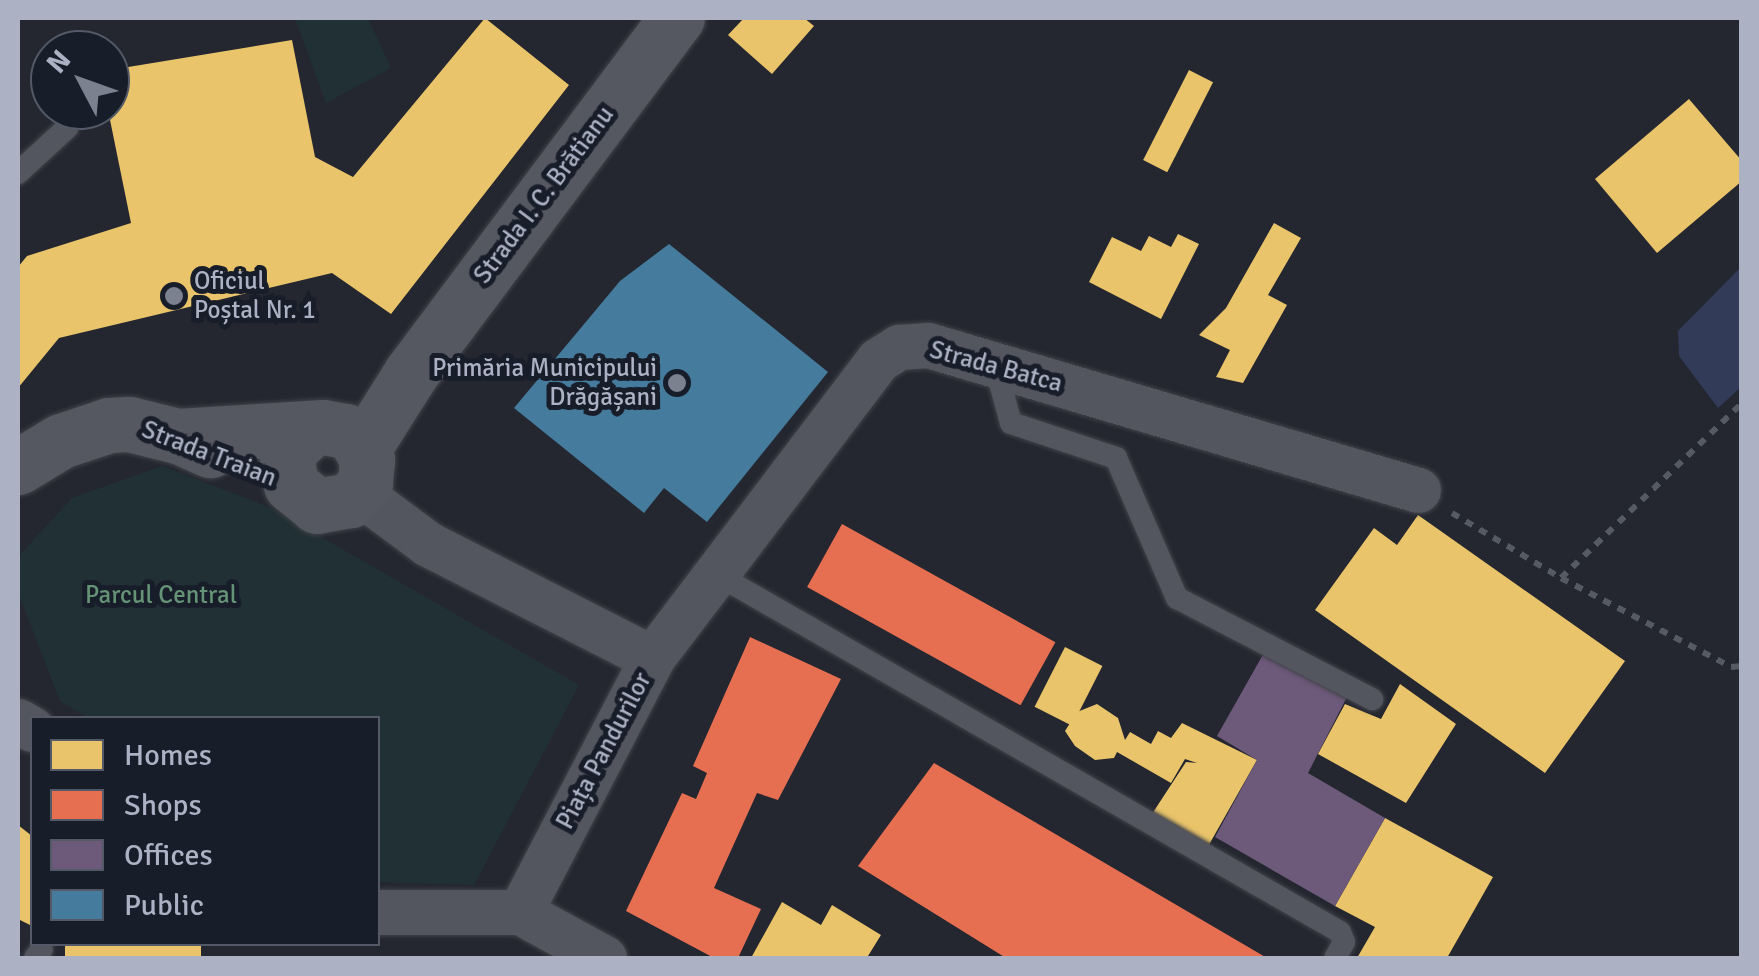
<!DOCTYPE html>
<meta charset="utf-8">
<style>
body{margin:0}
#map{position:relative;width:1759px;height:976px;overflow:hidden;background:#242730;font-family:Signika,sans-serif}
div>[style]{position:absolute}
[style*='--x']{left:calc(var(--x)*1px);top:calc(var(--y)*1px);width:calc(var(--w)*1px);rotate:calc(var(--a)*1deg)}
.green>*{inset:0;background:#213035}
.water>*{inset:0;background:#323c59}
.homes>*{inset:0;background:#e9c46a;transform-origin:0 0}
.shops>*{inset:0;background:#e76f51;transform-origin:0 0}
.offices>*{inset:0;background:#6d597a}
.public>*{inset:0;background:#457b9d}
.path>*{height:6px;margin-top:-3px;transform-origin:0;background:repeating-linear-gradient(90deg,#565a62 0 8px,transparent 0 16px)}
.roads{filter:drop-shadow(0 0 2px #404249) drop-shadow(0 0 2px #404249)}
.lane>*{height:22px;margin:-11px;padding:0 11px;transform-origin:11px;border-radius:11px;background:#54565f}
.street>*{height:45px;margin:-22.5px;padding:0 22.5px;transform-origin:22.5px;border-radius:22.5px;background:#54565f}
.primary>*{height:55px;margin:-27.5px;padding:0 27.5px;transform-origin:27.5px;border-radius:27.5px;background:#565861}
.dots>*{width:28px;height:28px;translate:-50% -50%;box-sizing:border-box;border:5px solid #181d2a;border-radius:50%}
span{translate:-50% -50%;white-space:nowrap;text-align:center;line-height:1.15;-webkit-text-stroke:10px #181d2a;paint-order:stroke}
.street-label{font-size:25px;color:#acb2c3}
.poi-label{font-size:25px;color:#acb2c3}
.left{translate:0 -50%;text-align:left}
.right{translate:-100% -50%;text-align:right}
.park-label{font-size:25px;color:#659376}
.frame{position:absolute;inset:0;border:20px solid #acb2c3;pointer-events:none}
.legend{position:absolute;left:30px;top:716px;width:350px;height:230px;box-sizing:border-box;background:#181d2a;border:2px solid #535967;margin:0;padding:12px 18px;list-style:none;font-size:30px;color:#acb2c3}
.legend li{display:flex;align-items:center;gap:20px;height:50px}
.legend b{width:50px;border:2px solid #535967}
.north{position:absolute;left:30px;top:30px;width:100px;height:100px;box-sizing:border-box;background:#181d2a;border:2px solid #535967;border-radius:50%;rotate:311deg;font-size:28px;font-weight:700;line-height:40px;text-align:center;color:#acb2c3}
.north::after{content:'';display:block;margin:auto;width:35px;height:45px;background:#7c8190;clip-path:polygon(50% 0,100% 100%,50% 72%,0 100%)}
</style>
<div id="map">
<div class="green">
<i style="clip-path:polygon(295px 18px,368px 18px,391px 68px,326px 103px)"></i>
<i style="clip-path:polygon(162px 466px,269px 507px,579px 685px,474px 885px,378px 882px,378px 718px,89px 718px,60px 701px,18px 592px,18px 557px,72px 498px)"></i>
</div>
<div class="water">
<i style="clip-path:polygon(1741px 267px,1741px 387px,1718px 408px,1679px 356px,1678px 331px)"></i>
</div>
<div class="homes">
<i style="clip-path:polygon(485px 18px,569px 85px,391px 314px,332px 273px,59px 338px,18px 388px,18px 267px,27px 256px,131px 223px,108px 110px,110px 70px,292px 40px,315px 157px,353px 177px)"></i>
<i style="clip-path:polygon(744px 18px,804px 18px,814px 26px,772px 74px,728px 35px)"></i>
<i style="left:1189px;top:70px;width:27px;height:101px;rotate:27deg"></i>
<i style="clip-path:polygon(1689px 99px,1742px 161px,1742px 181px,1657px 253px,1595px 179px)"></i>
<i style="clip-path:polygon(1274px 223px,1301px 238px,1268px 295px,1287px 305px,1243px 383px,1216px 377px,1230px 350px,1199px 335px,1226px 308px)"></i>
<i style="clip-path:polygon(1178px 234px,1199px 244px,1161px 319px,1089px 282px,1112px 237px,1141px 251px,1149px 236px,1171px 247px)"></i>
<i style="clip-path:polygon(1418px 515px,1625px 661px,1545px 773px,1315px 610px,1374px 528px,1397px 545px)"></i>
<i style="left:1065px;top:647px;width:42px;height:67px;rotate:27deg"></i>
<i style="clip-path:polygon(1400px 684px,1456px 724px,1406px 803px,1318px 754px,1345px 704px,1381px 719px)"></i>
<i style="clip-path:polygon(1097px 704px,1118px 718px,1125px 740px,1130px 732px,1151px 744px,1158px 731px,1171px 738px,1182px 723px,1257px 760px,1206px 850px,1150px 817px,1186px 762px,1197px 763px,1185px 759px,1171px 783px,1117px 752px,1114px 758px,1095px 760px,1075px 746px,1065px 731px,1077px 712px)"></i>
<i style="clip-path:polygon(1385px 818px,1493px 877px,1447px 958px,1357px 958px,1375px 927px,1335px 906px)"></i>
<i style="clip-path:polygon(18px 825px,32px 836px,32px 926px,18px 919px)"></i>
<i style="clip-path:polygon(782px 902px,821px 925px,832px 905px,881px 935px,868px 956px,872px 958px,751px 958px)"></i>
<i style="left:65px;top:944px;width:136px;height:17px"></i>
</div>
<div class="shops">
<i style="left:842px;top:524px;width:244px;height:72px;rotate:29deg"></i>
<i style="clip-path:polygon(750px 637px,841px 679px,778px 800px,757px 793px,714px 888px,761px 909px,738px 958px,714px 958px,626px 911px,682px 793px,696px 799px,707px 773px,693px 766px)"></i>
<i style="clip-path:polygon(934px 763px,1267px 958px,1006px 958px,858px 866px)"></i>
</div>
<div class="offices">
<i style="clip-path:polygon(1265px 651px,1347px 697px,1308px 773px,1385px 818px,1335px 906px,1215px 837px,1257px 760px,1217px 736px)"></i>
</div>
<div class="public">
<i style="clip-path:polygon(669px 244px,828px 372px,707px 522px,664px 488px,644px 513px,514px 408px,620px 281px)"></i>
</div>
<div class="path">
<i style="--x:1452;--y:513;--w:127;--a:30.8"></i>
<i style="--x:1561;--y:578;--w:192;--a:27.6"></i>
<i style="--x:1731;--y:667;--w:11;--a:-5"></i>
<i style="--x:1561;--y:578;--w:252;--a:-44"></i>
</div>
<div class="roads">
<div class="lane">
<i style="--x:18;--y:173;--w:67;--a:-42.6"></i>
<i style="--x:995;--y:365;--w:60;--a:74.6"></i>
<i style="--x:1011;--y:423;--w:111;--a:18.4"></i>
<i style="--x:1116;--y:458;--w:153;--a:66.5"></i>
<i style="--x:1177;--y:598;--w:220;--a:27.4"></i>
<i style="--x:716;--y:574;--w:719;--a:29.84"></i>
<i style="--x:1340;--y:932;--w:11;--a:68"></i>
<i style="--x:1344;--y:942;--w:18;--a:119"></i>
<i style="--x:35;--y:958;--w:11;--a:-52"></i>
</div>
<div class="street">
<i style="--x:358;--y:492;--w:87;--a:36.6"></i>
<i style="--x:428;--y:544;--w:251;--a:27"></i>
<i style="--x:18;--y:721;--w:16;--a:30"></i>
<i style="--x:378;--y:912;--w:142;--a:0"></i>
<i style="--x:520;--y:912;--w:96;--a:28.7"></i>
<i style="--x:520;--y:912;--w:286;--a:-62.5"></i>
<i style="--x:652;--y:658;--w:374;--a:-52.8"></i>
<i style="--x:878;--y:360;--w:25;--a:-32"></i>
<i style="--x:899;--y:347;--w:29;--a:-4"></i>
<i style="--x:928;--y:345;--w:511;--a:16.48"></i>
</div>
<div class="primary">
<i style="--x:178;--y:436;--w:145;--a:-3.6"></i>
<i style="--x:323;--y:427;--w:23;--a:10"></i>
<i style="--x:346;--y:431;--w:13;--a:39"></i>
<i style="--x:356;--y:439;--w:24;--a:62"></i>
<i style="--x:367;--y:460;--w:23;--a:95"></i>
<i style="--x:365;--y:483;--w:23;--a:131"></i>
<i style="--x:350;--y:500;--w:34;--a:170"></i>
<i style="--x:317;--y:506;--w:33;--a:-141"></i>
<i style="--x:291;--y:485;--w:25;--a:-99"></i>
<i style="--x:287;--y:460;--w:13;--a:-72"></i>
<i style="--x:291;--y:448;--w:25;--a:-43"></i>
<i style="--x:363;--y:449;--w:90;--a:-57.7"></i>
<i style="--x:411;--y:373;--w:444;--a:-53.2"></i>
<i style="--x:18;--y:467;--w:50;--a:-31.2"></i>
<i style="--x:61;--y:441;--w:51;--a:-18.4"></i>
<i style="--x:109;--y:425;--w:20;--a:-3"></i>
<i style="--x:129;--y:424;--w:50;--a:13.8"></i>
<i style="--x:178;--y:436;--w:35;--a:24"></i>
</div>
</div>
<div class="dots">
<i style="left:174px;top:296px;background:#7c8190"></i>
<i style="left:677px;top:383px;background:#7c8190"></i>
</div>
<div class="street-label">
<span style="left:544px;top:195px;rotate:-53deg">Strada I. C. Brătianu</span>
<span style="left:996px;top:367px;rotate:15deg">Strada Batca</span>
<span style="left:209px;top:454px;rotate:21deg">Strada Traian</span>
<span style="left:604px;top:751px;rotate:-62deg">Piața Pandurilor</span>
</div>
<div class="poi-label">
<span class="left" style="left:194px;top:296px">Oficiul<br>Poștal Nr. 1</span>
<span class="right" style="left:657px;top:383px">Primăria Municipului<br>Drăgășani</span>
</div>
<div class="park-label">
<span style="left:161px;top:595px">Parcul Central</span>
</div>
<div class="frame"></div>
<ul class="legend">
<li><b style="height:28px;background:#e9c46a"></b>Homes</li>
<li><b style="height:28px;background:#e76f51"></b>Shops</li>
<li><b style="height:28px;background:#6d597a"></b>Offices</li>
<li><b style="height:28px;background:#457b9d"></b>Public</li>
</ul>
<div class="north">N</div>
</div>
